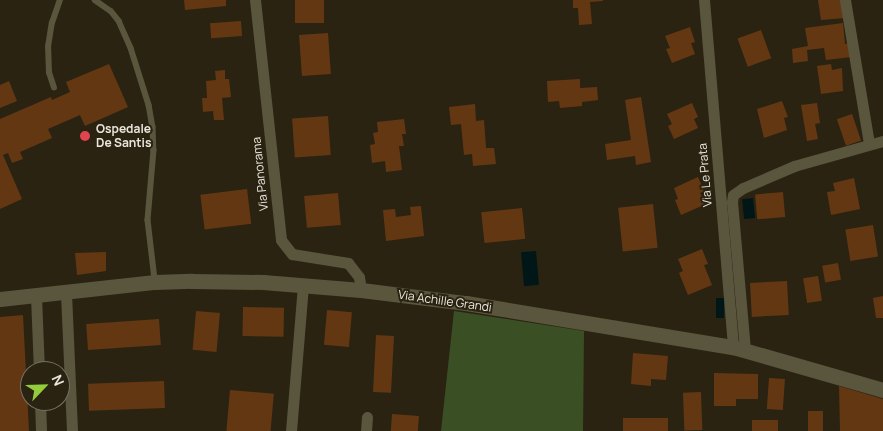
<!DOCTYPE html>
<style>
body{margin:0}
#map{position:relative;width:883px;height:431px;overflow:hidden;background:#2a2312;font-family:Manrope,sans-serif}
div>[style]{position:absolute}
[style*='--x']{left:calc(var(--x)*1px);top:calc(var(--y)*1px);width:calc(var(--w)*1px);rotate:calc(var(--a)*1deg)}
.green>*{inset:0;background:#3b4f25}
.water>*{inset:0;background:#001617;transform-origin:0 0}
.building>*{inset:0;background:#643713;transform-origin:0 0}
.service>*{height:5.5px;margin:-2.75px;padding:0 2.75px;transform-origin:2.75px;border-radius:2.75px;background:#5a563e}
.minor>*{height:11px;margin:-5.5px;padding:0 5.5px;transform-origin:5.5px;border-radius:5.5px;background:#5a563e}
.tertiary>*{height:15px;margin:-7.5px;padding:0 7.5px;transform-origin:7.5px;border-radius:7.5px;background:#5a563e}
.dots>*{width:14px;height:14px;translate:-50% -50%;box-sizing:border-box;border:2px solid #2a2312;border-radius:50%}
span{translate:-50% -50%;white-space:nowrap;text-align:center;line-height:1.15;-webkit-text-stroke:4px #2a2312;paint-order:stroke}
.poi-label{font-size:12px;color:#ebe6dc;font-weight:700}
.left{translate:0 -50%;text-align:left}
.street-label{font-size:12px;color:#ebe6dc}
.north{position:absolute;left:20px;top:361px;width:50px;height:50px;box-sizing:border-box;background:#2a2312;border:1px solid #777163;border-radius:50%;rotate:66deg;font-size:14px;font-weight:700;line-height:20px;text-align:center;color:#ebe6dc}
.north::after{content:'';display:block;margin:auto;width:18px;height:22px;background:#93cc3d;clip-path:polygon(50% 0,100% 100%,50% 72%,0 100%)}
</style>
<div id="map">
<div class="green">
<i style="clip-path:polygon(454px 311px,584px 331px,583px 431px,441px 431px)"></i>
</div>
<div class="water">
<i style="left:753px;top:198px;width:20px;height:11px;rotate:84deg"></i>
<i style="left:536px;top:251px;width:34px;height:15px;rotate:85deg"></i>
<i style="left:716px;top:298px;width:8px;height:20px"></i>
</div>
<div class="building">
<i style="clip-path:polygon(184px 0,226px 0,226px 6px,185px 10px)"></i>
<i style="left:295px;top:0;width:29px;height:23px"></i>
<i style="clip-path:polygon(573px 0,603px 0,603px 1px,590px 2px,592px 24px,579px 25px,578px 8px,573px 8px)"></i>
<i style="clip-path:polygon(818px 0,843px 0,845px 18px,821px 20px)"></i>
<i style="left:241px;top:21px;width:15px;height:31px;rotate:86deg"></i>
<i style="clip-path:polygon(843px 23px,845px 44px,850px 43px,852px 57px,826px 60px,824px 48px,807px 50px,808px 61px,793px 63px,792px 49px,808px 46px,805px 28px)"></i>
<i style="clip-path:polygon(690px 27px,695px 42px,691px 43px,695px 54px,672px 63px,666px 49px,670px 48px,665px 36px)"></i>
<i style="left:761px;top:30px;width:30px;height:25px;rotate:70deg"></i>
<i style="left:328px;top:33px;width:41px;height:29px;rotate:86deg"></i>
<i style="clip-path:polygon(109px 64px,128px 107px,85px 126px,80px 115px,48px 129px,52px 138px,20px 152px,23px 159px,12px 163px,8px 153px,3px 155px,22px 199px,0 209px,0 119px,51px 97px,52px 100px,70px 92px,66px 82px)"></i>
<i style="clip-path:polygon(831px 64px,832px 70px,842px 68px,843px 91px,821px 94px,817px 66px)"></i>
<i style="clip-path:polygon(225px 70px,225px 79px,229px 79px,231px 97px,222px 98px,224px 120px,214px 120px,213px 111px,203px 112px,202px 98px,207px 98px,206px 81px,216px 80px,215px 71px)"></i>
<i style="clip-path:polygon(580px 79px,580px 88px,597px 87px,598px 100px,582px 102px,582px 106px,560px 108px,559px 101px,548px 102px,547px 81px)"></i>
<i style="clip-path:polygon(9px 81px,17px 101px,0 108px,0 85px)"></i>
<i style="clip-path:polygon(641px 97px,651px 162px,636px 165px,635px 156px,607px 160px,605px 144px,631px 140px,625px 100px)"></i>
<i style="clip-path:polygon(782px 101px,788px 117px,784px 118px,787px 130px,764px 138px,757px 109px)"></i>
<i style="clip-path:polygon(692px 103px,698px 117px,694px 119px,698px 128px,674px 139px,668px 126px,672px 124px,667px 114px)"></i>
<i style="clip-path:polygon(817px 103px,820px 123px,815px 124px,818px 139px,807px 141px,801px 105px)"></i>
<i style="clip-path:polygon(475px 104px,476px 121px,484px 120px,486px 148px,494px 148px,496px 164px,473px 166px,472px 154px,464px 155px,461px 124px,451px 125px,449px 107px)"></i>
<i style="left:852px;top:114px;width:28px;height:16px;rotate:71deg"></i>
<i style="left:328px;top:116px;width:39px;height:36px;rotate:86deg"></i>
<i style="clip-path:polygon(404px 119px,406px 134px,402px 134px,404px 146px,399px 146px,402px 170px,386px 172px,385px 161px,372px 163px,370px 145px,375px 144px,373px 133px,378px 132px,377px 122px)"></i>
<i style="clip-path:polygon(698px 177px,704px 191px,700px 193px,706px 204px,681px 215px,675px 200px,678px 199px,674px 188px)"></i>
<i style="clip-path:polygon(854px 178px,860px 209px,831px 215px,827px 192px,835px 191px,833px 183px)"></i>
<i style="left:247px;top:189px;width:35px;height:47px;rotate:83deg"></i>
<i style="left:783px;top:192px;width:25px;height:28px;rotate:85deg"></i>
<i style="left:338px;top:193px;width:32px;height:34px;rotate:85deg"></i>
<i style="left:653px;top:204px;width:44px;height:35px;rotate:84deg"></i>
<i style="clip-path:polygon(421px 206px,424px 236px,386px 241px,383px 210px,395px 209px,396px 217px,411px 215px,410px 207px)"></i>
<i style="left:522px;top:208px;width:31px;height:41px;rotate:84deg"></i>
<i style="left:873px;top:225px;width:32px;height:28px;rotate:81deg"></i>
<i style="clip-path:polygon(702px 249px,708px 264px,704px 265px,712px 285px,688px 295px,679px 273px,683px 271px,678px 259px)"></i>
<i style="clip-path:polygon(106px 252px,106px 271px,77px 275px,75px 253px)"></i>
<i style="left:838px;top:263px;width:17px;height:16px;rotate:80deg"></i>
<i style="left:818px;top:276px;width:25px;height:15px;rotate:81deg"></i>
<i style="left:787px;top:281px;width:34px;height:37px;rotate:87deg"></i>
<i style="clip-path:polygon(883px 296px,883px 318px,876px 318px,873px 298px)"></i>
<i style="left:243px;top:307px;width:41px;height:29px;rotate:1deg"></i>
<i style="left:327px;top:310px;width:25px;height:35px;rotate:5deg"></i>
<i style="left:196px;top:311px;width:24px;height:39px;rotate:5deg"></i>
<i style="clip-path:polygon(23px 315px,29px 431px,0 431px,0 317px)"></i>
<i style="left:159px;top:319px;width:26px;height:73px;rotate:86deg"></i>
<i style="left:376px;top:335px;width:18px;height:57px;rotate:3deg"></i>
<i style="clip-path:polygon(633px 353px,668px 356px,666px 380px,651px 379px,651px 386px,631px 384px)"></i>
<i style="clip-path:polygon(714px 373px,758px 374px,758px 399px,736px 399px,736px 406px,714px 406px)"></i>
<i style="left:769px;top:378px;width:16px;height:31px;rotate:4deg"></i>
<i style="left:164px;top:381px;width:27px;height:76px;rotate:88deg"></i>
<i style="clip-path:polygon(839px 386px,883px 399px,883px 431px,840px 431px)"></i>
<i style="left:230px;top:390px;width:44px;height:41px;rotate:5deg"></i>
<i style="left:701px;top:392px;width:38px;height:18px;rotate:88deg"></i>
<i style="left:808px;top:411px;width:15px;height:20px"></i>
<i style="left:392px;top:414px;width:27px;height:17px;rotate:4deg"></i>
<i style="left:668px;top:418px;width:13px;height:45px;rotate:90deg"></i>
<i style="left:778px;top:420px;width:11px;height:26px;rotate:90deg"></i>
</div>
<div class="service">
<i style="--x:95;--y:0;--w:19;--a:35"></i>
<i style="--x:111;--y:11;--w:13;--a:51"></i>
<i style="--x:119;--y:21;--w:30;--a:66"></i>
<i style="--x:131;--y:48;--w:60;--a:72.5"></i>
<i style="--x:149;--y:105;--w:22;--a:80"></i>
<i style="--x:153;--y:127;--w:23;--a:88"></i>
<i style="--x:154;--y:150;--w:70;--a:94.9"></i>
<i style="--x:148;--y:220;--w:60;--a:83.3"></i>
<i style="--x:54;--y:88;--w:16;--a:-108"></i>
<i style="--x:49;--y:73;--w:26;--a:-92"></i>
<i style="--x:48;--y:47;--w:24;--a:-81"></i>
<i style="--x:52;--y:23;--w:24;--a:-71"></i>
</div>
<div class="minor">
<i style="--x:255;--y:0;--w:241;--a:83.8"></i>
<i style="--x:281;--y:240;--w:18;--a:52"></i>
<i style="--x:292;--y:254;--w:57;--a:9.1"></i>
<i style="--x:348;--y:263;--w:18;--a:52"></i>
<i style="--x:359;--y:277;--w:13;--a:81"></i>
<i style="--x:704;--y:0;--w:348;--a:85.2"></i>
<i style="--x:845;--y:0;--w:146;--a:80.5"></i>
<i style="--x:66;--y:293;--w:138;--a:87.5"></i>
<i style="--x:36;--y:296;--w:75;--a:87.7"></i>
<i style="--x:745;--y:350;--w:149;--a:-95"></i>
<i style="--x:732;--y:202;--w:7;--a:-82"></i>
<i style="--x:733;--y:195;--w:12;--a:-35"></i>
<i style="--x:743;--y:188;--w:56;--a:-23.3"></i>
<i style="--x:794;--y:166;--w:92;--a:-15.7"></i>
<i style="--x:40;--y:401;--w:30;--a:88"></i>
<i style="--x:291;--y:431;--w:146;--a:-85.3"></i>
<i style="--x:366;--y:431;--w:14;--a:-86"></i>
</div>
<div class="tertiary">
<i style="--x:0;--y:299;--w:156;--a:-6.3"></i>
<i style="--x:155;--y:282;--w:37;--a:-2"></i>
<i style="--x:192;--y:281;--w:71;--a:0.8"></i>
<i style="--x:263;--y:282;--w:98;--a:4.7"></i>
<i style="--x:361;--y:290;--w:106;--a:7.1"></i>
<i style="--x:466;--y:303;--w:271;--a:9.4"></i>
<i style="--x:733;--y:347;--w:156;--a:16"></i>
</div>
<div class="dots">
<i style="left:85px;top:136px;background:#e0444e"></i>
</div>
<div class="poi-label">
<span class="left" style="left:96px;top:136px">Ospedale<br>De Santis</span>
</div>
<div class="street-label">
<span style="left:260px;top:174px;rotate:-96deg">Via Panorama</span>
<span style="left:705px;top:175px;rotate:-95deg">Via Le Prata</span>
<span style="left:445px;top:301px;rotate:8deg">Via Achille Grandi</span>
</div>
<div class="north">N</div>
</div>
